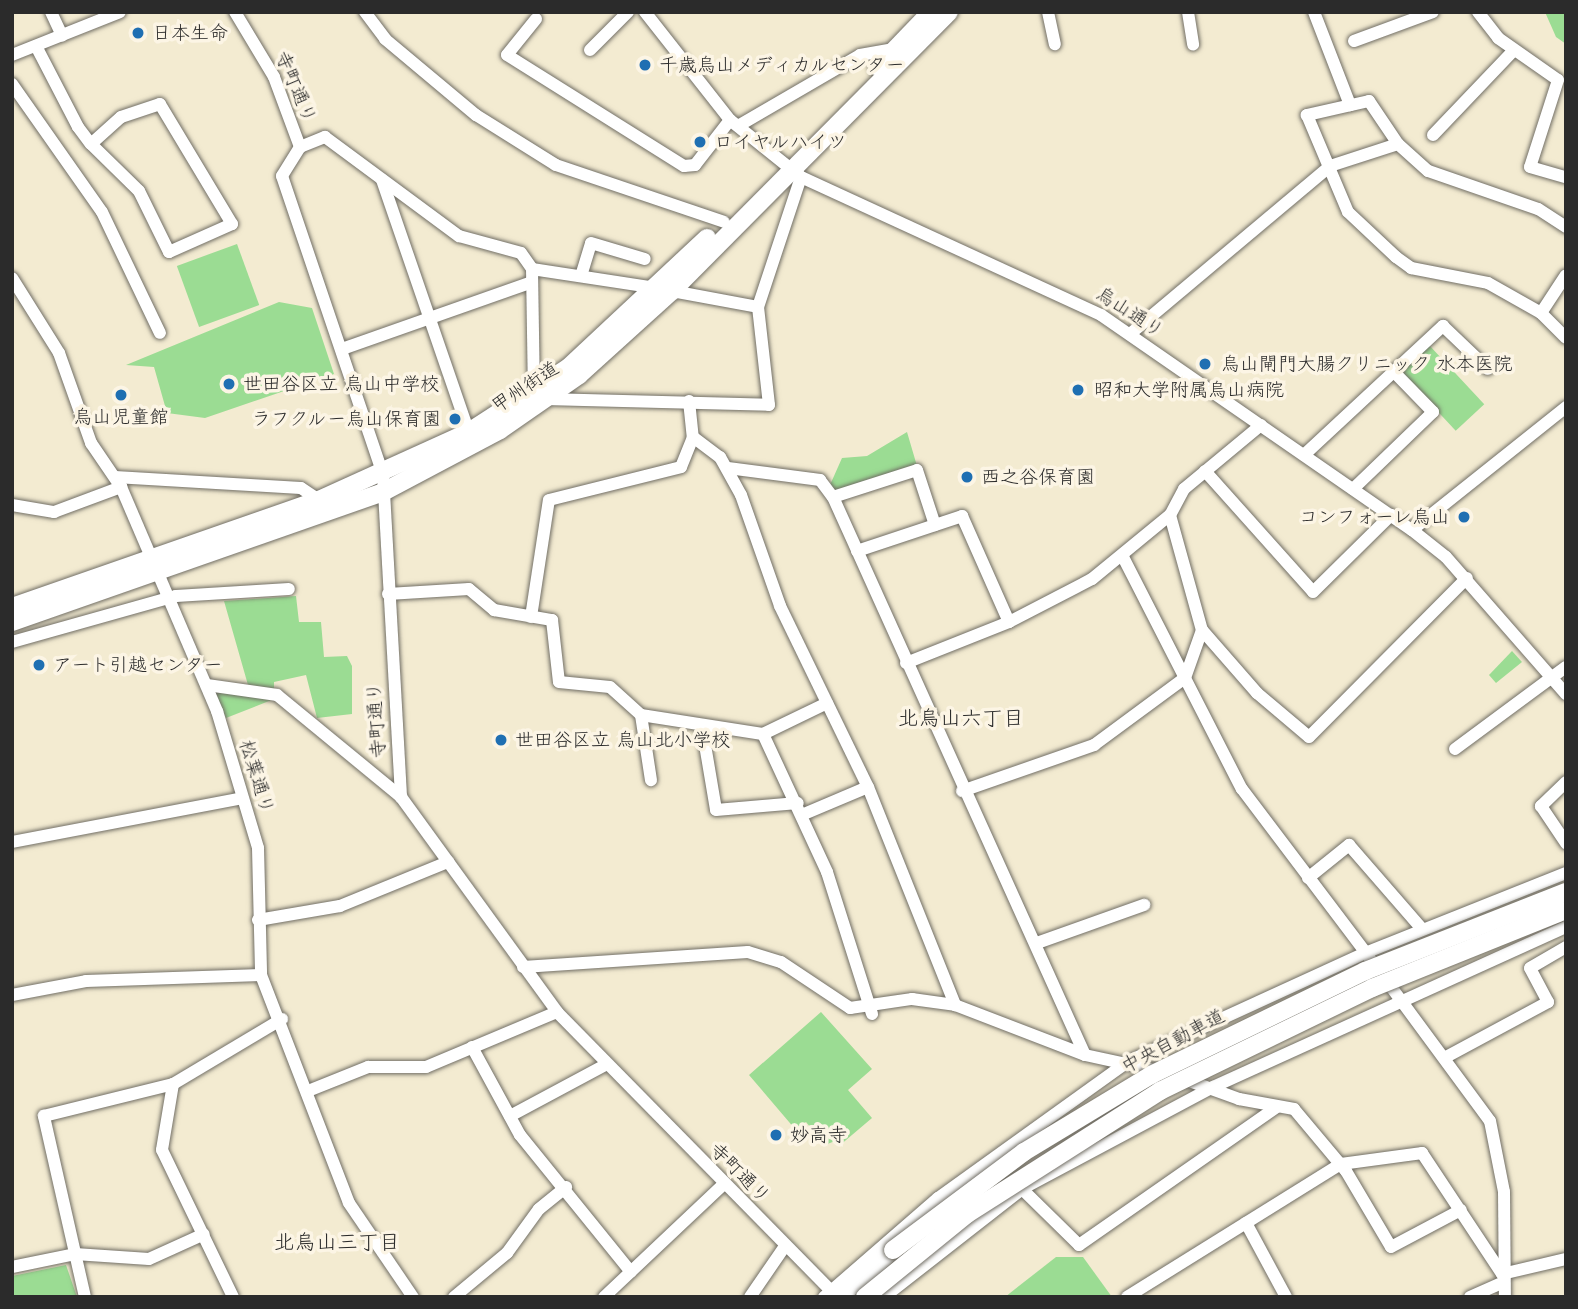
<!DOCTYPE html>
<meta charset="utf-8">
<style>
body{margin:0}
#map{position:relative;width:1578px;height:1309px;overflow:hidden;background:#f3ebd1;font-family:"Shantell Sans","Klee One",sans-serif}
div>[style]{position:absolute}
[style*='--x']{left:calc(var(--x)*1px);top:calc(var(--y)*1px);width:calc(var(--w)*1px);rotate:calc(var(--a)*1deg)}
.green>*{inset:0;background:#9bdc93;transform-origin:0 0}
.roads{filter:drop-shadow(0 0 2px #716e65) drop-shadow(0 0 2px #716e65)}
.minor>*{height:12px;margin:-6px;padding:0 6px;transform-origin:6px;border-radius:6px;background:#fff}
.highway>*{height:18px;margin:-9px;padding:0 9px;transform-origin:9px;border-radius:9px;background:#fff}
.bridges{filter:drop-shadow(0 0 2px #716e65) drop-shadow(0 0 2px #716e65)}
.highway-bridge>*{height:18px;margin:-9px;padding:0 9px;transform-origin:9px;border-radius:9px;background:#fff}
.dots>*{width:19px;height:19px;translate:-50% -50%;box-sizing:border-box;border:4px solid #fcf5e5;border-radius:50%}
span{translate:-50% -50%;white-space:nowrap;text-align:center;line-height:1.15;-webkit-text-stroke:7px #fcf5e5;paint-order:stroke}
.poi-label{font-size:19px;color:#2b2b2b}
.left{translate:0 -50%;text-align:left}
.right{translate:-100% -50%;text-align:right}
.street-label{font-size:19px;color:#2b2b2b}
.neighbourhood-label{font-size:21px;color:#2b2b2b}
.frame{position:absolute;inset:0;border:14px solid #2b2b2b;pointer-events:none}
</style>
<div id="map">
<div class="green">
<i style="clip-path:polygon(1545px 12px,1566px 12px,1566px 44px,1556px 37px)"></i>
<i style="left:237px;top:244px;width:65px;height:64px;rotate:70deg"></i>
<i style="clip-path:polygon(279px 302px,312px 308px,334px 374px,205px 418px,167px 413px,154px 367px,126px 365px)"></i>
<i style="left:1429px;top:345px;width:81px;height:39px;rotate:47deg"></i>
<i style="clip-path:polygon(907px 432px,917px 466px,838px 493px,830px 485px,842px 458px,867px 456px)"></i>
<i style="clip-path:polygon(296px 596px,299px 622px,321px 622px,324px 657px,347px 656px,352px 666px,352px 714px,317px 718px,306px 675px,274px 682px,274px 689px,248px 685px,224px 601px)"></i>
<i style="clip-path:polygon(1512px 651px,1522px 662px,1496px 683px,1489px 675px)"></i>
<i style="clip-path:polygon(215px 692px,274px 699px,226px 718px)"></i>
<i style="clip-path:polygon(821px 1012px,872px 1069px,848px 1090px,872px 1118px,839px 1146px,835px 1141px,825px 1145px,806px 1122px,795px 1129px,749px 1075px)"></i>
<i style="clip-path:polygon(1056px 1257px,1083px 1257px,1112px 1297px,1005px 1297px)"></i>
<i style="clip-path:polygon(66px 1265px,77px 1297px,12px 1297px,12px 1276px)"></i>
</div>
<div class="roads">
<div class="minor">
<i style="--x:51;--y:12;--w:26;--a:65"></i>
<i style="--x:235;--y:12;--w:76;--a:59"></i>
<i style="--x:274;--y:77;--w:75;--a:69.6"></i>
<i style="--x:300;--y:147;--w:34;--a:122"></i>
<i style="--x:282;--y:176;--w:315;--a:71.3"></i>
<i style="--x:383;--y:474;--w:324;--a:86.8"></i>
<i style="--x:401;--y:797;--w:266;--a:54"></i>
<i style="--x:557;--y:1012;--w:400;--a:45.5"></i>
<i style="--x:365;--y:12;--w:34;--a:53"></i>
<i style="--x:385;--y:39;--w:119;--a:39.9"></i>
<i style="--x:476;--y:115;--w:94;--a:32"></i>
<i style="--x:556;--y:165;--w:177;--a:18.7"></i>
<i style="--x:645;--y:12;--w:137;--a:51.8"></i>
<i style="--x:730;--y:120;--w:91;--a:38.8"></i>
<i style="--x:801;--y:177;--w:330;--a:24.7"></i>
<i style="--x:1101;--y:315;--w:378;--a:34.7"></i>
<i style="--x:1412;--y:530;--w:43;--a:38.5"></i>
<i style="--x:1446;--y:557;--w:182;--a:48.8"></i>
<i style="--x:1048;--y:12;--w:33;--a:78"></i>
<i style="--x:1188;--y:12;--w:33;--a:81"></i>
<i style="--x:1314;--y:12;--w:100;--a:68.8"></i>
<i style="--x:1478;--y:12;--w:33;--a:52"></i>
<i style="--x:1498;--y:38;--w:73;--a:35"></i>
<i style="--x:1558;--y:80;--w:91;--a:107.8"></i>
<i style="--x:1530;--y:167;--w:37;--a:16"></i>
<i style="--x:536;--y:19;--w:46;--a:128.9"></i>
<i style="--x:507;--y:55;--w:209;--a:32.1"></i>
<i style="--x:684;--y:166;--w:11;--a:-5"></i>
<i style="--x:695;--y:165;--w:57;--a:-52.1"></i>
<i style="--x:1354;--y:41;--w:84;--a:-20.2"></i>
<i style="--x:36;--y:46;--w:91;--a:62.6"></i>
<i style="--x:78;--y:127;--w:21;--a:53"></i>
<i style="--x:91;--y:144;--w:67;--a:44.4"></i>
<i style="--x:139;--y:191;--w:68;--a:63.8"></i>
<i style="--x:169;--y:252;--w:69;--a:-24"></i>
<i style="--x:232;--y:224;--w:140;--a:-121"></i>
<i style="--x:160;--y:104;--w:41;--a:161.6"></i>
<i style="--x:121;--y:117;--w:40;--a:138"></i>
<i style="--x:590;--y:50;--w:54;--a:-45"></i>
<i style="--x:12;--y:55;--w:116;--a:-21.7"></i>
<i style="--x:12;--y:84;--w:156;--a:54.9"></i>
<i style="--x:102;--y:212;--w:134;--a:64.4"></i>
<i style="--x:738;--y:126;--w:141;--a:-30.2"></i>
<i style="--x:860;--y:55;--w:36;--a:-10"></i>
<i style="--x:1433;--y:135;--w:117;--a:-46.4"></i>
<i style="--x:300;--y:147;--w:27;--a:-22"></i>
<i style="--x:325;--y:137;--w:167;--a:36.5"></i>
<i style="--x:459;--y:236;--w:64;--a:15.3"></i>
<i style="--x:521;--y:253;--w:19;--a:55"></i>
<i style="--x:532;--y:269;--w:121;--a:89.1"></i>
<i style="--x:382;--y:180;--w:267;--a:71"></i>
<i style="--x:1566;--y:227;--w:33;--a:-147"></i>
<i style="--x:1538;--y:209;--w:116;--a:-160.9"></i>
<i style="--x:1428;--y:171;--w:40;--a:-138"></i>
<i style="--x:1398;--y:144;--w:52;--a:-124"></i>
<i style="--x:1369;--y:101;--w:64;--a:167.3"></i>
<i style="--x:1307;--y:115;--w:105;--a:67.1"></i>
<i style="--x:1348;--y:212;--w:66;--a:43.2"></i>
<i style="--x:1396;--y:257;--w:19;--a:36"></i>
<i style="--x:1411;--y:268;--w:78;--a:11"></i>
<i style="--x:1488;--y:283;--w:61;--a:29.5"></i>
<i style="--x:1541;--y:313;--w:35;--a:45"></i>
<i style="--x:532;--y:269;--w:125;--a:8.7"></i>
<i style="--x:581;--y:276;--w:34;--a:-73"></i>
<i style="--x:591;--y:243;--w:56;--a:16.5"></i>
<i style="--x:12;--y:278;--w:89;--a:57.9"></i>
<i style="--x:59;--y:353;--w:96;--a:70.4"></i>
<i style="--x:91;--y:443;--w:53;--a:55.7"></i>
<i style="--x:121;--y:487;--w:244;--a:66.8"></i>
<i style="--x:217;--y:711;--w:143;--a:73.3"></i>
<i style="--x:258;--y:848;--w:127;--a:88.6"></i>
<i style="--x:261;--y:975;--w:244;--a:68.9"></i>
<i style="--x:349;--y:1203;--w:114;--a:55.8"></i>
<i style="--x:672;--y:291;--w:87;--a:10.5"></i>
<i style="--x:1541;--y:313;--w:45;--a:-56.7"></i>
<i style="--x:1130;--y:334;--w:261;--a:-40"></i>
<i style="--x:1330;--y:166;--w:71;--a:-17.9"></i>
<i style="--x:342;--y:349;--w:201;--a:-19.4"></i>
<i style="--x:545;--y:399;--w:224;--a:1.5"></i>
<i style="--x:769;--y:405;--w:99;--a:-96.4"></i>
<i style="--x:758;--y:307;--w:137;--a:-71.7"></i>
<i style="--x:689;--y:401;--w:36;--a:84"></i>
<i style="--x:693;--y:437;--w:34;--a:37"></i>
<i style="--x:720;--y:457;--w:43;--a:61.1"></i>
<i style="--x:741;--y:495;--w:118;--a:70.6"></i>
<i style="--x:780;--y:606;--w:201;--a:64.1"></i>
<i style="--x:868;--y:787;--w:235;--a:68.2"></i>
<i style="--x:1261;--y:425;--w:100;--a:140.3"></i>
<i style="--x:1184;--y:489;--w:30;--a:118"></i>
<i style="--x:1170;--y:515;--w:119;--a:74.5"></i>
<i style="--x:1202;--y:630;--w:84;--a:48.9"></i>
<i style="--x:1257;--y:693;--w:68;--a:40.2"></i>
<i style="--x:1309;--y:737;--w:224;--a:-45.2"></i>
<i style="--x:1304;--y:455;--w:190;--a:-42.9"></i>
<i style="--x:1443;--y:326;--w:62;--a:43.7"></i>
<i style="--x:728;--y:468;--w:93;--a:7.4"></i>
<i style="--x:820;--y:480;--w:21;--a:53"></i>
<i style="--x:833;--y:497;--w:612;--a:65.7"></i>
<i style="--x:1205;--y:471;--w:162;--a:48.2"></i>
<i style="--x:1313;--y:592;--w:110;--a:-44.6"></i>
<i style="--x:115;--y:477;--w:186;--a:3.4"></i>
<i style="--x:301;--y:488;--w:22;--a:34"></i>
<i style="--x:1353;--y:489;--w:111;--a:-43.9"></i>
<i style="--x:1433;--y:412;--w:56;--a:-134.3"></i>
<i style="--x:833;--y:497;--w:88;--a:-17.8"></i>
<i style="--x:917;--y:470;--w:58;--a:71.9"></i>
<i style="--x:12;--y:505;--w:43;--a:9.5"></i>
<i style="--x:54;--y:512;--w:72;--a:-20.5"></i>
<i style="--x:1412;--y:530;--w:197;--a:-38.6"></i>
<i style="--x:857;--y:551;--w:111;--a:-18.4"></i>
<i style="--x:962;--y:516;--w:116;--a:66.1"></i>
<i style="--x:1122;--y:555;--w:263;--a:62.9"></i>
<i style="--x:1242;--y:789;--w:212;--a:52.9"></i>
<i style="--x:388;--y:594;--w:81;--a:-3.5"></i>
<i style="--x:469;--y:589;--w:33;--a:40"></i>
<i style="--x:494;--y:610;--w:59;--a:9.8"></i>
<i style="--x:552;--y:620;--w:62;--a:83.6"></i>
<i style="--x:559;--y:682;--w:51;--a:5.6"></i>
<i style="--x:610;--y:687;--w:42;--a:42.1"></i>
<i style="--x:641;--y:715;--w:66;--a:81.3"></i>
<i style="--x:531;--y:617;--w:118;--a:-81.3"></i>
<i style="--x:549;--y:500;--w:136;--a:-14"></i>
<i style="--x:681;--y:467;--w:32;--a:-68"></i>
<i style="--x:12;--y:642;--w:170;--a:-15.7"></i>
<i style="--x:176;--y:596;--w:113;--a:-3.5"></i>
<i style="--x:906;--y:663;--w:111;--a:-21.7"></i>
<i style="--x:1009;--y:622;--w:93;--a:-27.4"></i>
<i style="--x:1092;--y:579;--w:101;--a:-39.4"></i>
<i style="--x:207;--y:685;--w:71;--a:8.1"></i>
<i style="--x:277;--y:695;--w:161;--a:39.4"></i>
<i style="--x:641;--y:715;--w:123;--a:8.9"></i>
<i style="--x:763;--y:734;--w:71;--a:-25.8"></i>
<i style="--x:702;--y:727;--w:84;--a:80.4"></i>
<i style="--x:716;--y:810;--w:82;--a:-4.9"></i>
<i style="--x:763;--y:734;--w:152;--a:65.1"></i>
<i style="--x:827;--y:872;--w:149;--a:72.4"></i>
<i style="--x:1455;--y:749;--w:138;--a:-36.5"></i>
<i style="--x:1566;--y:782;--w:35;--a:136"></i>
<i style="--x:1541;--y:806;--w:45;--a:56"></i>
<i style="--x:962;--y:791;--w:140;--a:-19.2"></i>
<i style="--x:1094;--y:745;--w:113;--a:-36.4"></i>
<i style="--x:1185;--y:678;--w:51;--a:-70.5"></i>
<i style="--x:804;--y:814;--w:69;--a:-22.9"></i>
<i style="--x:12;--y:842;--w:234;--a:-10.8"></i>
<i style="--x:1308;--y:878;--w:53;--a:-38.8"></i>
<i style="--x:1349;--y:845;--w:111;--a:49"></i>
<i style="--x:258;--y:920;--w:83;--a:-9.7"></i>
<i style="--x:340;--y:906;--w:117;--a:-22.2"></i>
<i style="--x:1037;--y:943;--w:114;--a:-19.6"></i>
<i style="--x:523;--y:967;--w:225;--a:-3.8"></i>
<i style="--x:748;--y:952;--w:34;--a:17"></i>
<i style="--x:781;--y:962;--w:83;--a:33.7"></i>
<i style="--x:850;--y:1008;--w:63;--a:-8.3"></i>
<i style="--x:912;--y:999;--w:43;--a:7.9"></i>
<i style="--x:955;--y:1005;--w:139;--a:21"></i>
<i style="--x:1085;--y:1055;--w:76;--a:12.2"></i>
<i style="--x:1383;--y:976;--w:180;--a:53.6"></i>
<i style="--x:1490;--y:1121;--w:72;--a:78.8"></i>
<i style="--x:1504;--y:1192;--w:105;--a:89.5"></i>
<i style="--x:12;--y:995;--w:75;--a:-10.7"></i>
<i style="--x:86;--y:981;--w:175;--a:-2"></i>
<i style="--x:472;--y:1047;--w:100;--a:61.4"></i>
<i style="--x:520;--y:1135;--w:176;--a:51"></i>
<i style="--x:1446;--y:1057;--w:116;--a:-28.3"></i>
<i style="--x:1548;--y:1002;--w:38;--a:-118"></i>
<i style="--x:1530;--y:968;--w:42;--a:-30.3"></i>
<i style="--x:1184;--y:1079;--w:59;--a:20"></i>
<i style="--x:1239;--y:1099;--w:56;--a:10.3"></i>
<i style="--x:1294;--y:1109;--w:81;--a:50"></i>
<i style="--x:1346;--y:1171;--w:88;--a:59.4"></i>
<i style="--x:1391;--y:1247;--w:79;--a:-27.9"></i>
<i style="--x:173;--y:1084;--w:67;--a:99.5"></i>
<i style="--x:162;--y:1150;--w:163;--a:64.2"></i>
<i style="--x:308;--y:1091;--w:65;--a:-21.8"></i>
<i style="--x:368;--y:1067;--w:58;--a:0"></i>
<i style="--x:426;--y:1067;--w:142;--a:-22.8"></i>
<i style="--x:510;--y:1116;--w:108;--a:-28.2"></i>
<i style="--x:1022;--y:1189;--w:80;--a:44.5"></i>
<i style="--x:1079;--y:1245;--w:241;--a:-34.9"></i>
<i style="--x:1246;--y:1223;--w:84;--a:61.6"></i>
<i style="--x:12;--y:1267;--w:64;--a:-11.7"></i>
<i style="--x:75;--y:1254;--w:74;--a:3.9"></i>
<i style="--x:149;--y:1259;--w:60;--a:-24.4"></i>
<i style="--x:85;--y:1297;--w:186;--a:-102.8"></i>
<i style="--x:44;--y:1116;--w:133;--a:-13.9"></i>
<i style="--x:173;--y:1084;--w:127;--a:-30.8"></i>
<i style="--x:454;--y:1297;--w:69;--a:-39.7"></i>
<i style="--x:507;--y:1253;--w:54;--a:-54"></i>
<i style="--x:539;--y:1209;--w:35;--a:-39"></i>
<i style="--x:604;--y:1297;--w:163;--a:-43.3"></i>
<i style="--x:750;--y:1297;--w:62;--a:-55.5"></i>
<i style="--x:824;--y:1297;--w:151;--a:-41"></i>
<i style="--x:938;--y:1198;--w:233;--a:-35.7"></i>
<i style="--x:1127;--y:1062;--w:262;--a:-24.6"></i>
<i style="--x:1365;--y:953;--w:216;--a:-21.7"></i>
<i style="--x:884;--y:1297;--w:175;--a:-38"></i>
<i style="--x:1022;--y:1189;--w:217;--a:-28.1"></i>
<i style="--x:1213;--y:1087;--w:388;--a:-24.4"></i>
<i style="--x:1127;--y:1297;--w:252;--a:-31.9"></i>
<i style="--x:1341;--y:1164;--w:82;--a:-7.7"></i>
<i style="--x:1422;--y:1153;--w:145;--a:56.5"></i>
<i style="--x:1502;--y:1274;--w:66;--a:-13.2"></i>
<i style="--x:1470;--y:1297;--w:34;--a:-24"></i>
</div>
<div class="highway">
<i style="--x:878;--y:67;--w:76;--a:-46.1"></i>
<i style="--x:12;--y:607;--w:325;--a:-19.2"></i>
<i style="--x:319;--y:500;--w:165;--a:-24.4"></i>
<i style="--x:469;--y:432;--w:119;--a:-33"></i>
<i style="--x:569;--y:367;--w:189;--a:-43.1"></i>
<i style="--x:12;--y:622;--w:393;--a:-19.3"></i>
<i style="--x:383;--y:492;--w:132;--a:-27.9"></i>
<i style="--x:500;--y:430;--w:96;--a:-34.8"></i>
<i style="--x:579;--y:375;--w:125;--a:-42.1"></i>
<i style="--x:672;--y:291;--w:393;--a:-45.2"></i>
<i style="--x:839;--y:1297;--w:72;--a:-41"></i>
</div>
</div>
<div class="bridges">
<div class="highway-bridge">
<i style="--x:893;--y:1250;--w:164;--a:-36.8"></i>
<i style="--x:1024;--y:1152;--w:149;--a:-31.2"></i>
<i style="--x:1151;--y:1075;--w:238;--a:-25.9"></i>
<i style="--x:1365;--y:971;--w:216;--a:-21.5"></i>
<i style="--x:865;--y:1297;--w:132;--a:-39.1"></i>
<i style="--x:967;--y:1214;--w:229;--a:-32.5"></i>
<i style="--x:1160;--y:1091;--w:236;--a:-25.9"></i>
<i style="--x:1372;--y:988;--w:209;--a:-21.9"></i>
</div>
</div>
<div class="dots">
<i style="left:138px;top:33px;background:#1f6fb2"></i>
<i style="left:645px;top:65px;background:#1f6fb2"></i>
<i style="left:700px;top:142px;background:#1f6fb2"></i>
<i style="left:1205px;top:364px;background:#1f6fb2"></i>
<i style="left:229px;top:384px;background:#1f6fb2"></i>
<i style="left:1078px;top:390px;background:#1f6fb2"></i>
<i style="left:121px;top:395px;background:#1f6fb2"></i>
<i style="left:455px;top:419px;background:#1f6fb2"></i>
<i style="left:967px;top:477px;background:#1f6fb2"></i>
<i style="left:1464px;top:517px;background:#1f6fb2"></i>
<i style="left:39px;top:665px;background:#1f6fb2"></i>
<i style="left:501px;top:740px;background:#1f6fb2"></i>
<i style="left:776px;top:1135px;background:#1f6fb2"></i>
</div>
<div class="poi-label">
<span class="left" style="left:152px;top:33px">日本生命</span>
<span class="left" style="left:659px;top:65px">千歳烏山メディカルセンター</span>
<span class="left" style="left:714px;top:142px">ロイヤルハイツ</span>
<span class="left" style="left:1221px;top:364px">烏山閘門大腸クリニック 水本医院</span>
<span class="left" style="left:243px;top:384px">世田谷区立 烏山中学校</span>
<span class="left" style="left:1094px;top:390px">昭和大学附属烏山病院</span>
<span style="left:121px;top:417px">烏山児童館</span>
<span class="right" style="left:441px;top:419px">ラフクルー烏山保育園</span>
<span class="left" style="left:981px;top:477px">西之谷保育園</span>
<span class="right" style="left:1450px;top:517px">コンフォーレ烏山</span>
<span class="left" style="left:53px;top:665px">アート引越センター</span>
<span class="left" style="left:515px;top:740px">世田谷区立 烏山北小学校</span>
<span class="left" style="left:790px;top:1135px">妙高寺</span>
</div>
<div class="street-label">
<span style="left:296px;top:87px;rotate:67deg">寺町通り</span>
<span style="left:1130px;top:312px;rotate:33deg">烏山通り</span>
<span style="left:525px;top:387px;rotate:-34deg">甲州街道</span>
<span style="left:376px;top:720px;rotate:-94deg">寺町通り</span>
<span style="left:257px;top:777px;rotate:73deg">松葉通り</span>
<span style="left:1173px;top:1041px;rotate:-28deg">中央自動車道</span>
<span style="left:740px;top:1173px;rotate:45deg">寺町通り</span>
</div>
<div class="neighbourhood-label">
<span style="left:961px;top:718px">北烏山六丁目</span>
<span style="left:337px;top:1242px">北烏山三丁目</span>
</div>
<div class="frame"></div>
</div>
